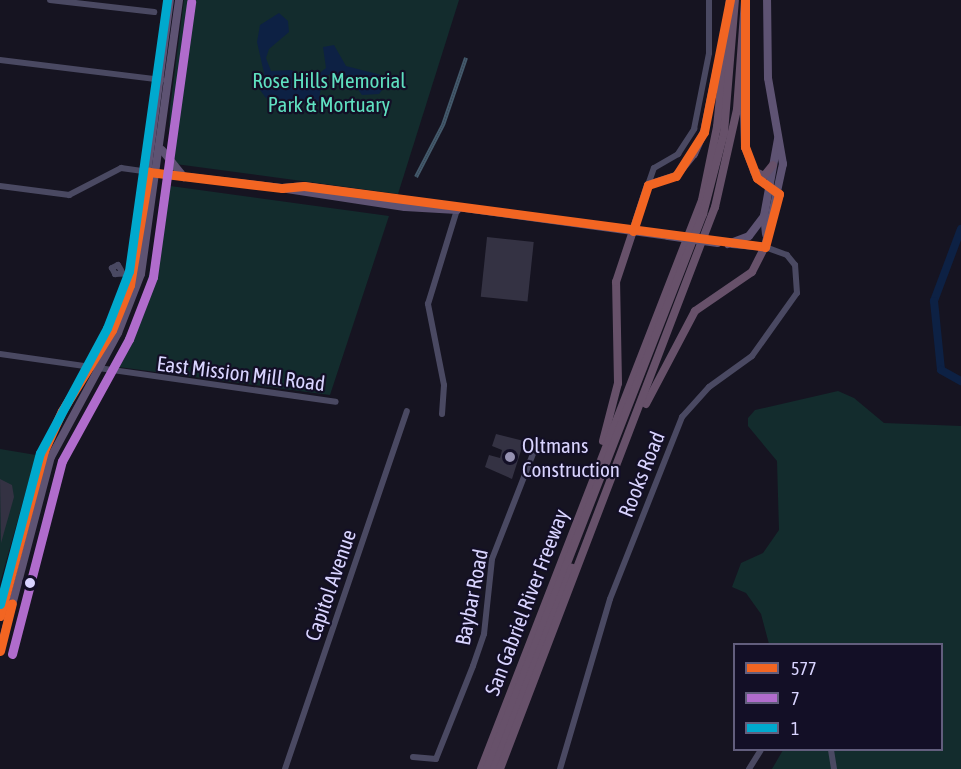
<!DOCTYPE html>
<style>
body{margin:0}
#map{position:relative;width:961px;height:769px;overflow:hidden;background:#161421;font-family:"Asap Condensed",sans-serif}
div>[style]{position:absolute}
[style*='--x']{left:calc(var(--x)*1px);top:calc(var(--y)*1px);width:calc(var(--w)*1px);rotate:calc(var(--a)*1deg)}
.green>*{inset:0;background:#132c2d}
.water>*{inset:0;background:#0d2144}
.river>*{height:8px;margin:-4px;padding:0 4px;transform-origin:4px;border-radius:4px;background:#0d2144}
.building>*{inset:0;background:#343243;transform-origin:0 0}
.minor>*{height:6px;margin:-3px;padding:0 3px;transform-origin:3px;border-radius:3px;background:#4a4962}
.major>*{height:8px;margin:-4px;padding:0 4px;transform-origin:4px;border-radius:4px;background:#5e5373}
.highway>*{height:8px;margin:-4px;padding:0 4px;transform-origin:4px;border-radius:4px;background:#67516a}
.rail>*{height:4px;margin-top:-2px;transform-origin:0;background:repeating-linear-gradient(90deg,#130f26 0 4.5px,#43596b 0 9px);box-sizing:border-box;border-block:2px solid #43596b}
.major-bridge>*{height:8px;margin:-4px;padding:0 4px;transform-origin:4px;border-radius:4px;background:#5e5373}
.bus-1>*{height:9px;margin:-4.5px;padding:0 4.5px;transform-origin:4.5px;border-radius:4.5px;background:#f26522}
.bus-2>*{height:9px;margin:-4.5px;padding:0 4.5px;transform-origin:4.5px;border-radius:4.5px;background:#b06ccc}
.bus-3>*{height:9px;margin:-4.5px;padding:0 4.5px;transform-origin:4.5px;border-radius:4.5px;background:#00a9ce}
.dots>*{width:16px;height:16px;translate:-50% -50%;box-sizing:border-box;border:3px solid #130f26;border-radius:50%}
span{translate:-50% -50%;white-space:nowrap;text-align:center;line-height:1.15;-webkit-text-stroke:4.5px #130f26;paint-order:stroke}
.park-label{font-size:21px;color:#5fe0c0}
.street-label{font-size:21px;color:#d9d4ff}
.poi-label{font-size:21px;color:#d9d4ff}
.left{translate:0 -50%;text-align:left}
.legend{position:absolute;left:733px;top:643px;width:210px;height:108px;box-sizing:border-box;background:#130f26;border:2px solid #625e7d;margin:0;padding:8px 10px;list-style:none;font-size:18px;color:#d9d4ff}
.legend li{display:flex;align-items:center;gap:12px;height:30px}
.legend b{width:30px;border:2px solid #625e7d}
</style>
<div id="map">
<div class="green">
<i style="clip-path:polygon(184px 0,459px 0,398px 194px,168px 163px,170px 108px)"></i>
<i style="clip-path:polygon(163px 185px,389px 216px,330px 395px,111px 366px,138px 312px,152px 264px)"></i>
<i style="clip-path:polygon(838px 391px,854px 398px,884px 423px,961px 426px,961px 769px,772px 769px,783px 750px,942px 750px,942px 644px,769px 644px,761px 614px,746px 593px,732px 587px,741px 563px,763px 553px,779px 530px,777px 461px,748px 426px,748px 418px,755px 410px)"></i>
<i style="clip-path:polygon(0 449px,36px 455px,0 583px)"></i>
</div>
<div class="water">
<i style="clip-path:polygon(279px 13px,288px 21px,289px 32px,269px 49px,266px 58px,271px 71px,291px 70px,311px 80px,326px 68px,323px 47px,334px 45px,346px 66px,381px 75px,385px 86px,379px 94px,362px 95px,349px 77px,332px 73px,322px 79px,319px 101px,286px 106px,266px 98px,260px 90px,264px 73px,257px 42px,260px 25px)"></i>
</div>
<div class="river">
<i style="--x:961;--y:229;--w:77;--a:110.6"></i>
<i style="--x:934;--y:301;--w:69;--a:84.2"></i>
<i style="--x:941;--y:370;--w:23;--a:29"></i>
</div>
<div class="building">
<i style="left:487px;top:237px;width:47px;height:60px;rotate:6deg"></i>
<i style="clip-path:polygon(496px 434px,524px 441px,512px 479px,485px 467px,489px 455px,500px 458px,502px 450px,492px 446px)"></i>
<i style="clip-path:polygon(0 479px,12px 485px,14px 497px,1px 543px)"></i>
</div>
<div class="minor">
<i style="--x:50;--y:0;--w:105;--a:6.6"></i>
<i style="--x:0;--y:60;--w:163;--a:7"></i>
<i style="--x:648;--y:185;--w:18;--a:-71"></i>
<i style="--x:654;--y:168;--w:28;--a:-30"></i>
<i style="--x:678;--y:154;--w:30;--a:-57"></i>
<i style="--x:694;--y:129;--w:77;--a:-78.8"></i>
<i style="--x:709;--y:53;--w:53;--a:-90"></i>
<i style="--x:0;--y:186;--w:70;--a:7.4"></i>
<i style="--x:69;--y:195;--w:59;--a:-27.4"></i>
<i style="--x:121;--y:168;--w:28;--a:8"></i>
<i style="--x:121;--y:270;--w:6;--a:-121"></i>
<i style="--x:118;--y:265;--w:7;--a:153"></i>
<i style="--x:112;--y:268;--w:7;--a:63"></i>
<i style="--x:115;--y:274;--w:19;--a:-3"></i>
<i style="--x:0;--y:354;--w:339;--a:8.1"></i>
<i style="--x:442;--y:414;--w:29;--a:-86"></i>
<i style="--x:444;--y:385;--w:83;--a:-101.2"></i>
<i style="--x:428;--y:304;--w:98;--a:-72.9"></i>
<i style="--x:831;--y:750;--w:19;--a:81"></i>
<i style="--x:413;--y:757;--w:23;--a:5"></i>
<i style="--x:436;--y:759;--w:100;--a:-68.3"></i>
<i style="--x:473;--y:666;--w:34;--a:-71"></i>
<i style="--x:484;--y:634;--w:75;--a:-83.9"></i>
<i style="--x:492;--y:559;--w:127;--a:-68.7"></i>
<i style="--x:285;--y:769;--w:378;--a:-71.2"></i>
<i style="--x:560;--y:769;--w:177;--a:-73.6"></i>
<i style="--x:610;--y:599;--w:196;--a:-68.4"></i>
<i style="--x:682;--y:417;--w:40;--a:-48"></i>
<i style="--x:709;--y:387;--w:53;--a:-35.8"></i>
<i style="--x:752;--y:356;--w:77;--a:-54.5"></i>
<i style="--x:797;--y:293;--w:28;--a:-94"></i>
<i style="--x:795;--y:265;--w:13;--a:-129"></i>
<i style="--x:787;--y:255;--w:23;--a:-160"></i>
<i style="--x:749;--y:769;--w:22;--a:-58"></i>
</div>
<div class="major">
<i style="--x:162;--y:150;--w:35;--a:51"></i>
<i style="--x:153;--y:173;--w:130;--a:6.6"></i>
<i style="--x:282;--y:188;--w:22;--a:-5"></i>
<i style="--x:304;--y:186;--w:367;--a:7.8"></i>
<i style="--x:287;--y:189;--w:119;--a:8.7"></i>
<i style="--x:405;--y:207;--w:52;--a:3.3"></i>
<i style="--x:633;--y:231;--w:48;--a:-71.9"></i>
<i style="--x:766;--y:234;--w:18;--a:-96"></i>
<i style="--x:764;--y:216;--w:78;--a:-79.7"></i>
<i style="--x:728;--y:244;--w:22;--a:-21"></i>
<i style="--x:749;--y:236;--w:25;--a:-53"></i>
<i style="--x:732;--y:244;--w:33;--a:5"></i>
<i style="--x:765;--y:247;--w:85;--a:-77.8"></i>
<i style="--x:783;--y:164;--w:87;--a:-99.9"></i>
<i style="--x:768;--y:78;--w:78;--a:-90.7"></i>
<i style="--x:0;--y:616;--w:171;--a:-75.1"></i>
<i style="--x:44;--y:451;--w:44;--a:-65.8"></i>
<i style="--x:62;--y:411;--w:95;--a:-58.3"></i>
<i style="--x:112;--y:330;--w:61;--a:-68.9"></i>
<i style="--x:134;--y:273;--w:275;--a:-82.5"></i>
<i style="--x:0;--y:651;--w:201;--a:-75.3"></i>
<i style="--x:51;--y:457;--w:141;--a:-61.6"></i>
<i style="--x:118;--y:333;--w:63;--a:-68.7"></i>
<i style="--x:141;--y:274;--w:277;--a:-82.1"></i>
</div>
<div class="highway">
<i style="--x:743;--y:80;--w:67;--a:88.3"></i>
<i style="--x:745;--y:147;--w:33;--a:69"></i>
<i style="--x:757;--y:178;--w:27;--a:36"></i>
<i style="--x:754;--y:171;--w:11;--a:27"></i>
<i style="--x:764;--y:176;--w:14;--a:-51"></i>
<i style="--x:648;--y:185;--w:29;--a:-18"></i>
<i style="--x:676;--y:176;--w:28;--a:-51"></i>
<i style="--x:694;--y:154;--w:24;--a:-66"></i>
<i style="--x:704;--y:132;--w:69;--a:-78.4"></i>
<i style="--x:646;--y:404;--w:105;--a:-62.2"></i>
<i style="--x:695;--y:311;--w:69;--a:-34.4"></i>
<i style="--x:752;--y:272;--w:28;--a:-63"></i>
<i style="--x:603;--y:441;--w:60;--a:-75.5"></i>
<i style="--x:618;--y:383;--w:101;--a:-91.1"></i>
<i style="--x:616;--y:282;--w:54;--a:-71.6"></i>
<i style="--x:481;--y:769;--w:610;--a:-68.77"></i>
<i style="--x:702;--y:200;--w:75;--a:-78.4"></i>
<i style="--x:717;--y:127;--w:128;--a:-84.2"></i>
<i style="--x:487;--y:769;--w:596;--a:-68.73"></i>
<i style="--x:703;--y:214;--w:84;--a:-75.5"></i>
<i style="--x:724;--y:133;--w:133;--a:-85.3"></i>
<i style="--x:494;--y:769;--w:216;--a:-68.8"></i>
<i style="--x:500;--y:769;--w:602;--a:-69.07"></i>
<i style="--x:715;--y:207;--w:100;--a:-77.3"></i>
<i style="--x:737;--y:109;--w:109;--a:-85.8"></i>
</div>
<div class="rail">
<i style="--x:416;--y:177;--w:59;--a:-62.6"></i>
<i style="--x:443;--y:125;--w:71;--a:-71.1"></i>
</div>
<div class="major-bridge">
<i style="--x:668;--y:236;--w:50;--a:8"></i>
</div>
<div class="bus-1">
<i style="--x:633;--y:231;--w:48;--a:-71.9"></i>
<i style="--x:648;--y:185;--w:29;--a:-18"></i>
<i style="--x:676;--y:176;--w:52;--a:-57.5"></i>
<i style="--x:704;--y:132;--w:135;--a:-78.9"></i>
<i style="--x:0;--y:616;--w:171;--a:-75.1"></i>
<i style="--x:44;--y:451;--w:44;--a:-65.8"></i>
<i style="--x:62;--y:411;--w:95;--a:-58.3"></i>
<i style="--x:112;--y:330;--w:48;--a:-68.2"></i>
<i style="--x:130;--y:285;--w:115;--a:-80.5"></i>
<i style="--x:149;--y:172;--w:134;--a:6.9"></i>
<i style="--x:282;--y:188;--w:22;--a:-5"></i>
<i style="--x:304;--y:186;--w:465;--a:7.5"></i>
<i style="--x:765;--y:247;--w:55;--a:-75.2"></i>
<i style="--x:779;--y:194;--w:27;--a:-144"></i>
<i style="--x:757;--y:178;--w:33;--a:-111"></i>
<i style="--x:745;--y:147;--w:147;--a:-90"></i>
<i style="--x:0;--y:651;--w:49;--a:-76"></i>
</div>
<div class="bus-2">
<i style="--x:12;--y:654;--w:199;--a:-75.5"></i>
<i style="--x:62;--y:461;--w:139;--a:-61.2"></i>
<i style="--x:129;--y:339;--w:66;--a:-68.8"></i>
<i style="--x:153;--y:277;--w:278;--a:-82.1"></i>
</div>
<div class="bus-3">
<i style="--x:0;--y:604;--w:156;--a:-75.2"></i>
<i style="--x:40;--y:453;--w:142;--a:-61.8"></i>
<i style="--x:107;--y:328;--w:61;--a:-68.9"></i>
<i style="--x:129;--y:271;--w:274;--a:-82"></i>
</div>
<div class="dots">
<i style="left:510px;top:457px;background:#9591b1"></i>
<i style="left:30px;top:583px;background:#d9d4ff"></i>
</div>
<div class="park-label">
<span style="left:329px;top:92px">Rose Hills Memorial<br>Park &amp; Mortuary</span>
</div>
<div class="street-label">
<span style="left:241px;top:373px;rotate:7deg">East Mission Mill Road</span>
<span style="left:641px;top:474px;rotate:-68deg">Rooks Road</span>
<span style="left:330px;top:585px;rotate:-71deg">Capitol Avenue</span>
<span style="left:471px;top:597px;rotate:-79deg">Baybar Road</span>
<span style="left:526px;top:602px;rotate:-69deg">San Gabriel River Freeway</span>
</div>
<div class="poi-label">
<span class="left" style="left:522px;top:457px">Oltmans<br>Construction</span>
</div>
<ul class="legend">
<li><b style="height:8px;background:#f26522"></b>577</li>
<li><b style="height:8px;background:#b06ccc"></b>7</li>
<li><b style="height:8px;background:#00a9ce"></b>1</li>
</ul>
</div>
